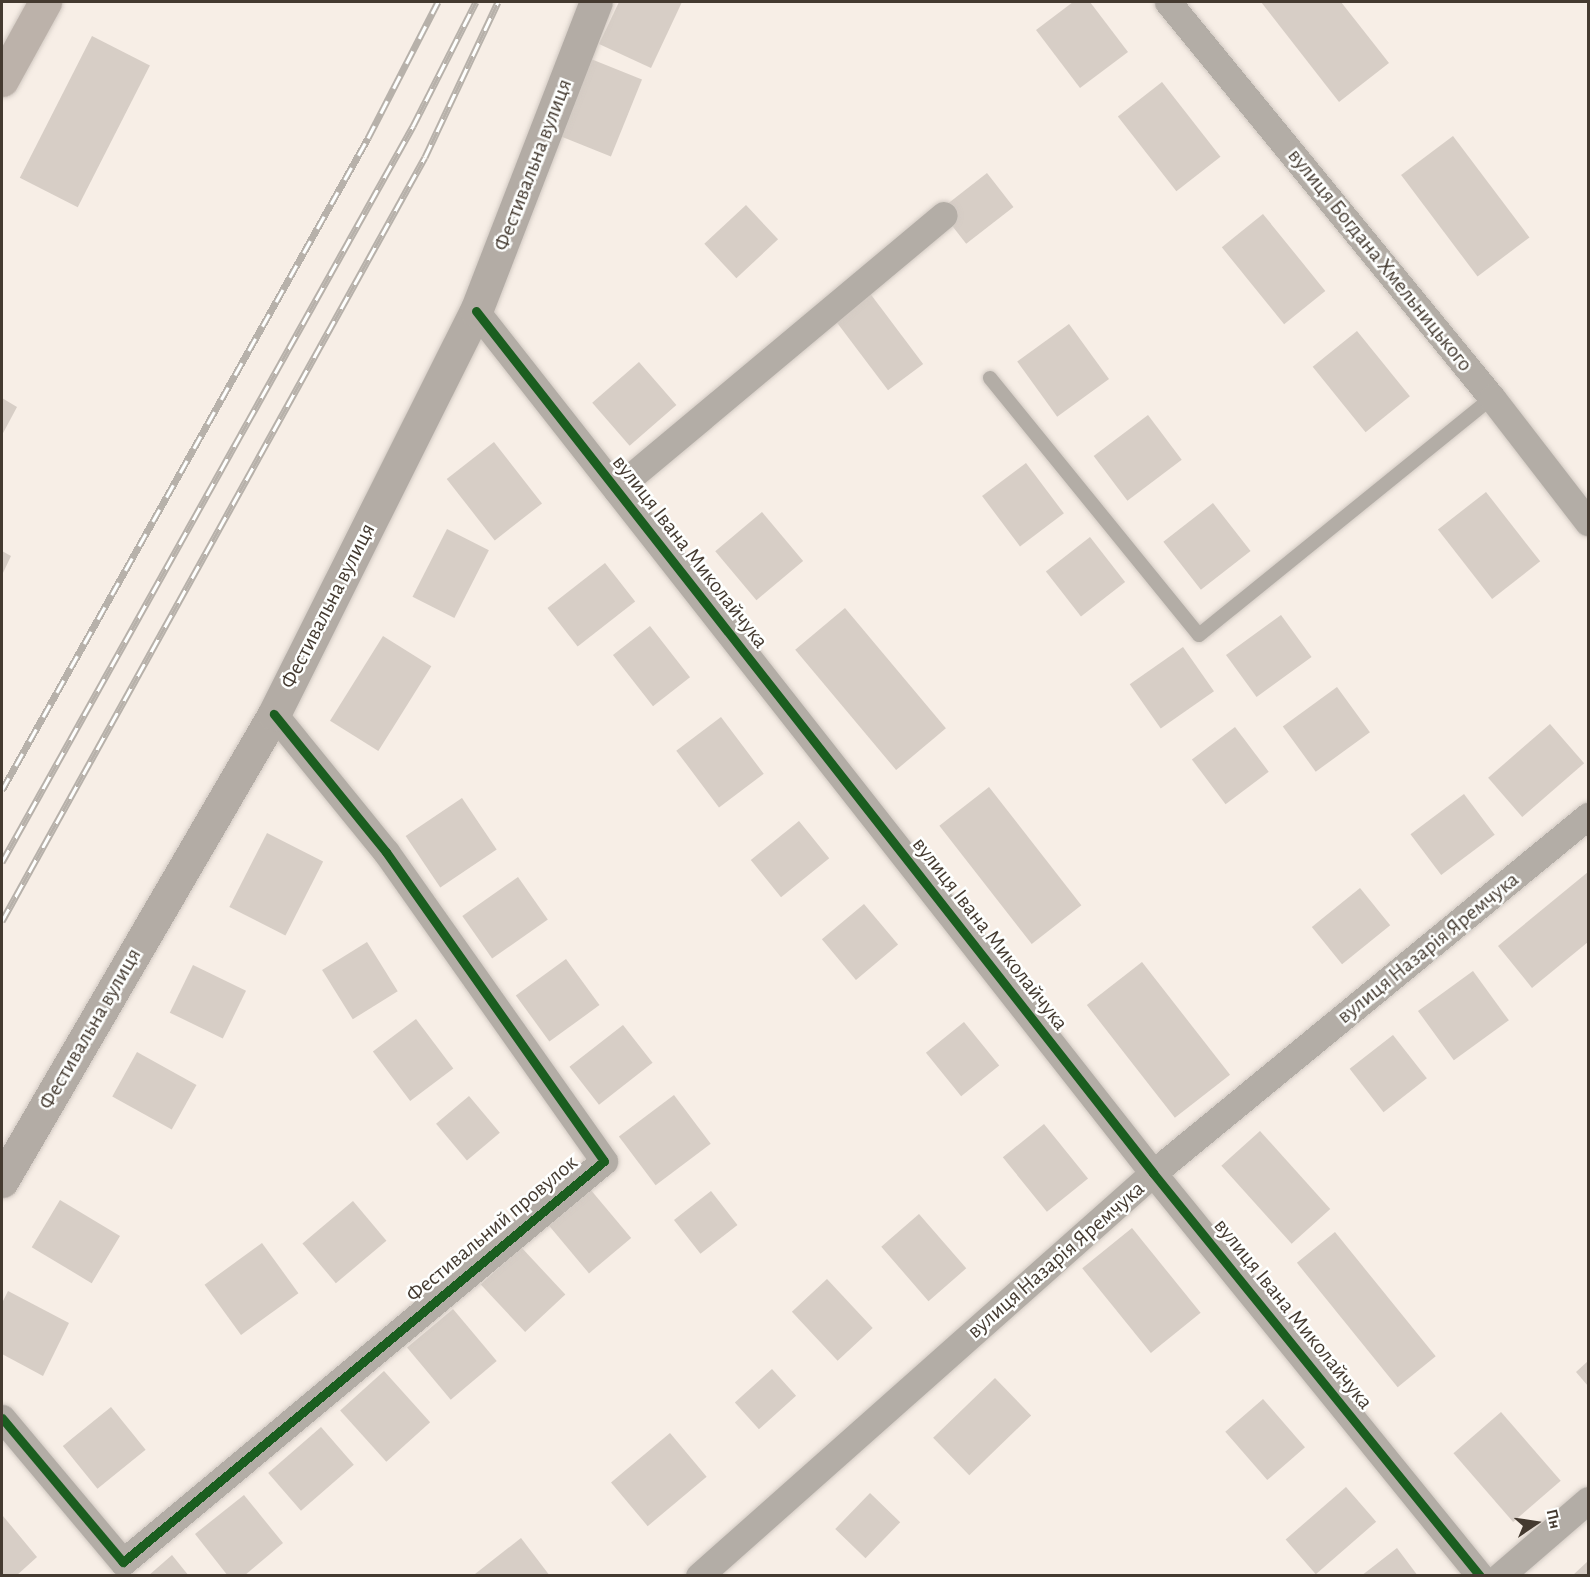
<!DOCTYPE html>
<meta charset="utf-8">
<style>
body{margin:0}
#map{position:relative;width:1590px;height:1577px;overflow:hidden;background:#f7eee6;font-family:"Alegreya Sans",sans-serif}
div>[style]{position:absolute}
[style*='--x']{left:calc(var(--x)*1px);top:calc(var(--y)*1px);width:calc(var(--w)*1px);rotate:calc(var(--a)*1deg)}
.building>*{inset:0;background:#d7cec6;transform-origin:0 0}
.roads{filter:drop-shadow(0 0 2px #d2cac3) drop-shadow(0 0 2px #d2cac3)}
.lane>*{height:14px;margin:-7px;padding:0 7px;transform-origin:7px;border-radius:7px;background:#b3ada6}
.street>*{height:27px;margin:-13.5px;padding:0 13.5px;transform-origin:13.5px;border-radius:13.5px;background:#b3ada6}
.secondary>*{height:33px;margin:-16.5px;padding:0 16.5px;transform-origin:16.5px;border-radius:16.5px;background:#b3aca5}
.highway>*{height:33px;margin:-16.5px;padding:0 16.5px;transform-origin:16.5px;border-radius:16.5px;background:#bcb2aa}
.rail>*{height:7px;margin-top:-3.5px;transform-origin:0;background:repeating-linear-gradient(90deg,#fefffe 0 14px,#b7b1aa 0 28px);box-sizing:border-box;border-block:2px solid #b7b1aa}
.cycleway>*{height:9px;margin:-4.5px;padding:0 4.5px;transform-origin:4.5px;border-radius:4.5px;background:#1b5e20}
span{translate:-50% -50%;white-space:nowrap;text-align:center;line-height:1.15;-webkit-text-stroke:5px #fefffe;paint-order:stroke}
.street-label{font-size:22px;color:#443a30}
.frame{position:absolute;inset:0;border:3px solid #443a30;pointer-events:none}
.north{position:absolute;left:1506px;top:1493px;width:60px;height:60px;-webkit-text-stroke:4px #fefffe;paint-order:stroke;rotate:77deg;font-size:16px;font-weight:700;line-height:24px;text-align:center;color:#443a30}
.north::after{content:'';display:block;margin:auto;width:21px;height:27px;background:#443a30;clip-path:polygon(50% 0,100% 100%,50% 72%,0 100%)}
</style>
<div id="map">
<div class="building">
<i style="clip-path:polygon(619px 2px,682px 2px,651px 68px,599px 44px)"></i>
<i style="clip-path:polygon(1073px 2px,1090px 2px,1128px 52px,1080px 88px,1036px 30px)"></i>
<i style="clip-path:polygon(1261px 2px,1341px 2px,1389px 63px,1339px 102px)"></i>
<i style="left:92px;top:36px;width:65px;height:159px;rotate:27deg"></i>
<i style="left:591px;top:59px;width:55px;height:83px;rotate:22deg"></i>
<i style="left:1162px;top:82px;width:95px;height:56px;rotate:52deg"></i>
<i style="left:1453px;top:136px;width:127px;height:65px;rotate:53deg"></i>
<i style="left:987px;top:173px;width:43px;height:60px;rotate:52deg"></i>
<i style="left:746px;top:205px;width:47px;height:57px;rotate:47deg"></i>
<i style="left:1263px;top:214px;width:99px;height:53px;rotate:51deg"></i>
<i style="left:869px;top:292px;width:90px;height:44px;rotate:53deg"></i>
<i style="left:1069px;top:324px;width:68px;height:64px;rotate:54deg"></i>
<i style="left:1357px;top:331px;width:84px;height:57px;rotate:51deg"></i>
<i style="left:639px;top:362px;width:57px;height:62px;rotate:49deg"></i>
<i style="clip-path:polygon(2px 398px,17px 407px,2px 435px)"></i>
<i style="left:1148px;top:415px;width:56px;height:68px;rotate:53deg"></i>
<i style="left:494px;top:442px;width:78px;height:60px;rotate:52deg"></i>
<i style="left:1026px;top:463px;width:63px;height:55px;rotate:53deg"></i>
<i style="left:1486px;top:492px;width:88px;height:61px;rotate:52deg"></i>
<i style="left:1213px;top:503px;width:61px;height:63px;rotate:52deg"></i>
<i style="left:762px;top:512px;width:64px;height:61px;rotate:50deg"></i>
<i style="left:447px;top:529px;width:47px;height:76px;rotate:27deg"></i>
<i style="left:1090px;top:537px;width:57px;height:56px;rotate:52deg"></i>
<i style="clip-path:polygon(2px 551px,11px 556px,2px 575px)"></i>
<i style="left:605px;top:563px;width:49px;height:73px;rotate:52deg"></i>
<i style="left:845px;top:608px;width:157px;height:65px;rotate:50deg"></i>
<i style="left:1281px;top:615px;width:52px;height:68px;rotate:54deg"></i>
<i style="left:650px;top:626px;width:65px;height:47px;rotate:52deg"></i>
<i style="left:383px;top:636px;width:57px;height:100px;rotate:32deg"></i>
<i style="left:1183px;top:647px;width:54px;height:65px;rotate:55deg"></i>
<i style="left:1337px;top:687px;width:56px;height:67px;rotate:54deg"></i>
<i style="left:721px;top:717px;width:71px;height:56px;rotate:53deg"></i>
<i style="left:1550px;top:724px;width:52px;height:82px;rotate:49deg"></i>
<i style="left:1235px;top:727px;width:56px;height:54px;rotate:53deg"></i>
<i style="left:989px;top:787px;width:150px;height:63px;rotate:52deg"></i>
<i style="left:1464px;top:794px;width:51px;height:67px;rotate:53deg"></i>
<i style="left:462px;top:798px;width:62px;height:68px;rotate:56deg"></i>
<i style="left:799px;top:821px;width:48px;height:62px;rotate:51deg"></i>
<i style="left:267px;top:833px;width:63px;height:83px;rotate:27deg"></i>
<i style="clip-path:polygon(1588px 872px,1588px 942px,1532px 988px,1498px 946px)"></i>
<i style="left:518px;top:877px;width:52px;height:68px;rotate:55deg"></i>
<i style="left:1360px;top:888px;width:48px;height:62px;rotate:51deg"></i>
<i style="left:864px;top:904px;width:53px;height:55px;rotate:50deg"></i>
<i style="left:367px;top:942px;width:58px;height:53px;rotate:58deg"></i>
<i style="left:566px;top:959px;width:57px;height:62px;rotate:54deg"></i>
<i style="left:1142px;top:962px;width:143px;height:70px;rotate:52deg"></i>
<i style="left:193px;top:965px;width:59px;height:53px;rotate:26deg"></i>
<i style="left:1473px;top:971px;width:61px;height:68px;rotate:54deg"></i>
<i style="left:416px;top:1019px;width:62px;height:54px;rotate:53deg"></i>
<i style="left:964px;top:1022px;width:56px;height:49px;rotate:51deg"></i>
<i style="left:623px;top:1025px;width:48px;height:68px;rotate:52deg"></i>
<i style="left:1393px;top:1035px;width:55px;height:55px;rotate:52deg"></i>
<i style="left:137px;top:1052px;width:68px;height:51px;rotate:29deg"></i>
<i style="left:674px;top:1095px;width:61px;height:69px;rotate:53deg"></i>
<i style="left:469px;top:1096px;width:48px;height:43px;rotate:50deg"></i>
<i style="left:1044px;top:1124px;width:70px;height:53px;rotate:51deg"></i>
<i style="left:1260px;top:1131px;width:105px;height:52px;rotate:48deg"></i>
<i style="left:590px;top:1189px;width:64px;height:55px;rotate:50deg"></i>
<i style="left:711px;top:1191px;width:43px;height:47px;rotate:52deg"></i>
<i style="left:60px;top:1200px;width:70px;height:55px;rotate:31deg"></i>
<i style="left:353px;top:1201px;width:52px;height:66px;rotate:50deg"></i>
<i style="left:919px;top:1214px;width:72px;height:50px;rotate:49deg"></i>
<i style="left:1132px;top:1228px;width:109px;height:64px;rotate:51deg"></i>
<i style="left:1335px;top:1232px;width:160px;height:49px;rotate:51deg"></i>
<i style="left:262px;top:1243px;width:62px;height:71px;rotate:54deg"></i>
<i style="left:521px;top:1247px;width:65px;height:55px;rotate:47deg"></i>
<i style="left:827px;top:1279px;width:67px;height:48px;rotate:47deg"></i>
<i style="clip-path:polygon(8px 1291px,69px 1323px,43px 1376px,2px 1354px,2px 1303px)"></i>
<i style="left:453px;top:1309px;width:68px;height:60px;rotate:50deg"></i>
<i style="clip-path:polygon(1588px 1361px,1588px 1386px,1576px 1372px)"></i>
<i style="left:772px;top:1369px;width:36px;height:50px;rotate:48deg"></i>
<i style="left:384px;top:1371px;width:69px;height:59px;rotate:48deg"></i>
<i style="left:995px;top:1378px;width:52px;height:86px;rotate:46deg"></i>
<i style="left:1263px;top:1399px;width:64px;height:50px;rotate:49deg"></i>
<i style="left:111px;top:1407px;width:55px;height:62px;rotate:51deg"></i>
<i style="left:1501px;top:1412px;width:91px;height:63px;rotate:49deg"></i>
<i style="left:321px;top:1427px;width:50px;height:70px;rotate:49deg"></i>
<i style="left:670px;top:1433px;width:57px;height:77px;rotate:50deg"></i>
<i style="left:1346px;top:1487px;width:46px;height:80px;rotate:49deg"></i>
<i style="left:870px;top:1493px;width:42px;height:50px;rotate:44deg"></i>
<i style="clip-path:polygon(244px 1495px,283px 1543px,244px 1576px,228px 1576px,195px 1534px)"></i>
<i style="clip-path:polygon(3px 1516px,37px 1557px,16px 1576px,2px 1576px)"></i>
<i style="clip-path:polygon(521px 1538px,550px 1576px,476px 1576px,475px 1574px)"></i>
<i style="clip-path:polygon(1397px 1548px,1418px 1576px,1361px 1576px)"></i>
<i style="clip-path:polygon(172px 1555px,189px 1576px,148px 1576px)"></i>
<i style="clip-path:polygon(1588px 1561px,1588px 1576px,1572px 1576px)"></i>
</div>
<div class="roads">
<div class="lane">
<i style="--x:990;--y:378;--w:331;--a:50.9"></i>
<i style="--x:1199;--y:635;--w:377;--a:-39"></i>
</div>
<div class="street">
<i style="--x:1168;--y:2;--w:512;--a:50.71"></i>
<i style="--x:1492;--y:398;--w:157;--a:52.3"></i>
<i style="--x:476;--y:311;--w:1096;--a:51.85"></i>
<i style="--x:1153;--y:1173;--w:519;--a:50.94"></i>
<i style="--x:616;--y:489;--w:427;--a:-39.9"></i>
<i style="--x:2;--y:1418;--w:188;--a:50"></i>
<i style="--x:123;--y:1562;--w:626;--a:-39.82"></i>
<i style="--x:604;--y:1161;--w:378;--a:-125.2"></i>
<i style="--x:386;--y:852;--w:178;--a:-129.1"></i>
<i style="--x:699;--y:1576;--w:607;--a:-41.59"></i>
<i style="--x:1153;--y:1173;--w:563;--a:-39.38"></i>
<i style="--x:1500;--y:1576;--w:116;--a:-40.8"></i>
</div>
<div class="secondary">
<i style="--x:2;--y:1181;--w:540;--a:-59.78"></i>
<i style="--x:274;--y:714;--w:451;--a:-63.4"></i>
<i style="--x:476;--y:311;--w:331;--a:-68.8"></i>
</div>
<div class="highway">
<i style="--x:2;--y:80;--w:89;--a:-61.1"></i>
</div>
</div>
<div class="rail">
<i style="--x:2;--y:790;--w:748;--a:-60.69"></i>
<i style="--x:368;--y:138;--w:153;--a:-62.8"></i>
<i style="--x:2;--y:862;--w:843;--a:-60.82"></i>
<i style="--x:413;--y:126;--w:139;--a:-63.1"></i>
<i style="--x:2;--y:921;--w:873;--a:-61.03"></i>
<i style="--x:425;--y:157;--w:171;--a:-64.8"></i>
</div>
<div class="cycleway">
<i style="--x:476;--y:311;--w:1096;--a:51.85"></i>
<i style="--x:1153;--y:1173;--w:519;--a:50.94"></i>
<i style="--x:2;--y:1418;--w:188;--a:50"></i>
<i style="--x:123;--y:1562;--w:626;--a:-39.82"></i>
<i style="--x:604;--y:1161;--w:378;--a:-125.2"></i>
<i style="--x:386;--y:852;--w:178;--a:-129.1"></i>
</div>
<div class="street-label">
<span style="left:533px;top:165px;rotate:-69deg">Фестивальна вулиця</span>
<span style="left:1380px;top:260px;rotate:51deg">вулиця Богдана Хмельницького</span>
<span style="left:690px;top:552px;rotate:52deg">вулиця Івана Миколайчука</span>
<span style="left:328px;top:606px;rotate:-63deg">Фестивальна вулиця</span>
<span style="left:990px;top:934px;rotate:52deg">вулиця Івана Миколайчука</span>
<span style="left:1428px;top:948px;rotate:-39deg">вулиця Назарія Яремчука</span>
<span style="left:90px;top:1029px;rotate:-60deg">Фестивальна вулиця</span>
<span style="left:492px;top:1229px;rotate:-40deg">Фестивальний провулок</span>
<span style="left:1056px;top:1260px;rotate:-41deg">вулиця Назарія Яремчука</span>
<span style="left:1293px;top:1314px;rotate:51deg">вулиця Івана Миколайчука</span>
</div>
<div class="frame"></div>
<div class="north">Пн</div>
</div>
